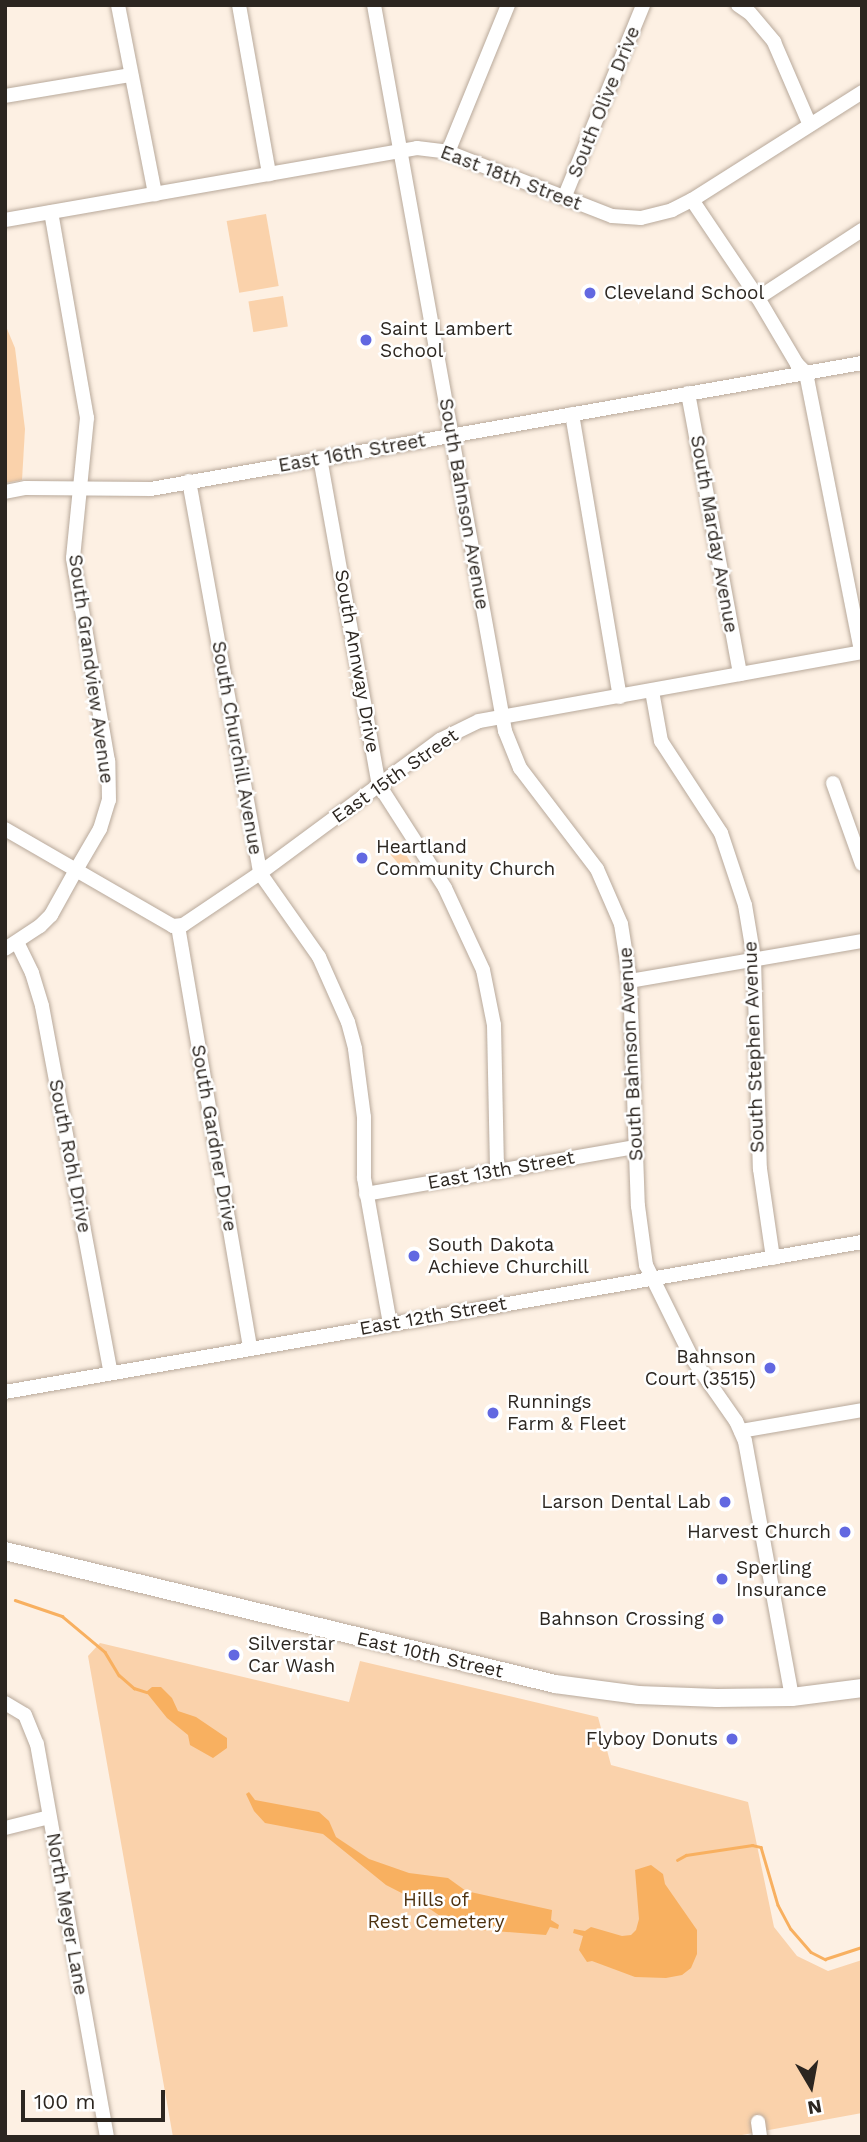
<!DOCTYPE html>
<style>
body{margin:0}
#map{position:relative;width:867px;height:2142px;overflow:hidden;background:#fdf0e3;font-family:"Work Sans",sans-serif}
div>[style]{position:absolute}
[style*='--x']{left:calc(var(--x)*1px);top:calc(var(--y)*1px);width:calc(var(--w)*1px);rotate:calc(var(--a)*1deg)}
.green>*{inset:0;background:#fad2ab;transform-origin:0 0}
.water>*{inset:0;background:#f8b060}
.stream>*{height:2.5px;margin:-1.25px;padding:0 1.25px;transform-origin:1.25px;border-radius:1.25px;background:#f8b060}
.roads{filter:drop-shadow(0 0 2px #b8a99b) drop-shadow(0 0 2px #b8a99b)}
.minor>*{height:14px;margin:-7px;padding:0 7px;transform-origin:7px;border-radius:7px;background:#fff}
.major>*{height:18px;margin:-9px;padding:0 9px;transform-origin:9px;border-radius:9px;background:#fff}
.dots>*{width:19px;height:19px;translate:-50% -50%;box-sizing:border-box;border:4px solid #fff;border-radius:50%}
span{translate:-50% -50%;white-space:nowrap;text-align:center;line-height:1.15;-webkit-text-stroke:5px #fff;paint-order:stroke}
.street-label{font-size:19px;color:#2c2620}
.poi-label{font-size:19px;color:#2c2620}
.left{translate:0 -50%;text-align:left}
.right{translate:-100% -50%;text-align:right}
.park-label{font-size:19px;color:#4d310f}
.frame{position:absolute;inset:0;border:7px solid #2c2620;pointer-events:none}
.north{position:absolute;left:776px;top:2051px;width:70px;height:70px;-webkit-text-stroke:5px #fff;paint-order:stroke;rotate:170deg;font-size:19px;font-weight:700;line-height:28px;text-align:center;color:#2c2620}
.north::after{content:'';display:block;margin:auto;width:24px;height:32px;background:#2c2620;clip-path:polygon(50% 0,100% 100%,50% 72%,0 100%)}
.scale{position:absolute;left:21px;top:2090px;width:144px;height:32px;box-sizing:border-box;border:4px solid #2c2620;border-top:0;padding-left:9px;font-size:21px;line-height:24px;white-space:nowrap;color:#2c2620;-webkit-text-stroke:5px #fff;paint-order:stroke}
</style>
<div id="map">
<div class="green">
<i style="left:266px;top:214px;width:73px;height:40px;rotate:80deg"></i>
<i style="left:283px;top:296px;width:31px;height:35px;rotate:81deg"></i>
<i style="clip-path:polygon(5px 324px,15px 348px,25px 429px,22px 480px,5px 483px)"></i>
<i style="clip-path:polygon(397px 840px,411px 863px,402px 868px,385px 848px)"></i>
<i style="clip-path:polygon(100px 1643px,349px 1702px,360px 1661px,598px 1717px,611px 1765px,748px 1802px,774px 1927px,797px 1956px,828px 1971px,862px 1960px,862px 2113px,731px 2137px,173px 2137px,88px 1656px)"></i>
</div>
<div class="water">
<i style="clip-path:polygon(152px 1687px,161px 1687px,172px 1698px,178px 1711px,196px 1717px,227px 1738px,227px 1748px,213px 1758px,190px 1745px,188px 1735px,167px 1718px,146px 1692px)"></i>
<i style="clip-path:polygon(249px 1792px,255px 1800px,319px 1812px,329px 1821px,336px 1837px,369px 1859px,409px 1873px,448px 1878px,466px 1891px,552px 1910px,551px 1920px,559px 1925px,558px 1929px,550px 1927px,546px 1935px,457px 1928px,423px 1904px,386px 1885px,323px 1834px,265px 1823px,254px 1811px,246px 1794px)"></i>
<i style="clip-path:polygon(651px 1865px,663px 1874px,665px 1884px,697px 1930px,697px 1954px,691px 1968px,682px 1975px,666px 1978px,635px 1977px,592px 1961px,587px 1962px,579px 1950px,583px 1936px,573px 1933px,574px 1929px,585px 1931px,591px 1927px,622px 1936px,631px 1935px,636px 1930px,639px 1919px,635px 1870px)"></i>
</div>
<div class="stream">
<i style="--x:15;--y:1600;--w:50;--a:18.8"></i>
<i style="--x:62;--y:1616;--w:56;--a:39.9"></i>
<i style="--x:105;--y:1652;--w:27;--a:59"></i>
<i style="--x:119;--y:1675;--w:20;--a:41"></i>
<i style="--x:134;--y:1688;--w:13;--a:18"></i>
<i style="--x:677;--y:1860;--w:10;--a:-29"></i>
<i style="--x:686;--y:1855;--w:67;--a:-8.6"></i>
<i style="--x:752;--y:1845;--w:9;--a:13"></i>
<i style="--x:761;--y:1847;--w:60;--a:73.7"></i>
<i style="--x:778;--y:1905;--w:27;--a:62"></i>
<i style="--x:791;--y:1929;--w:30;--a:49"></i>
<i style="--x:811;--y:1952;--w:16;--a:27"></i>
<i style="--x:825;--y:1959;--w:39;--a:-18"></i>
</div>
<div class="roads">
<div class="minor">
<i style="--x:118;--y:5;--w:193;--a:78.9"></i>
<i style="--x:239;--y:5;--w:172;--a:79.9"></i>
<i style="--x:374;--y:5;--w:738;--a:79.77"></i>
<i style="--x:505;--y:731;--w:40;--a:68"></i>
<i style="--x:520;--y:768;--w:127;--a:52.7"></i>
<i style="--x:597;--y:869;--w:60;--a:66.4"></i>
<i style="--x:621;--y:924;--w:58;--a:81"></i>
<i style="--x:630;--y:981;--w:225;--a:88"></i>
<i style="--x:638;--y:1206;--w:60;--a:82.3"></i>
<i style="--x:646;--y:1265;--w:104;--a:63.7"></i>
<i style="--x:692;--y:1358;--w:77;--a:55.1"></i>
<i style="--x:736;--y:1421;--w:22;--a:66"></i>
<i style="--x:745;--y:1441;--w:260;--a:79.6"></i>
<i style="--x:738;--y:5;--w:14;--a:34"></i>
<i style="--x:750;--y:13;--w:38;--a:50"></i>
<i style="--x:774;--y:42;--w:90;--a:66.6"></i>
<i style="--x:5;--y:96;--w:127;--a:-9.5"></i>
<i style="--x:448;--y:152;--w:159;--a:-67.8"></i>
<i style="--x:564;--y:198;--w:209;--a:-67.7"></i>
<i style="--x:692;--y:200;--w:118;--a:56"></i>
<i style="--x:758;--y:298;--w:77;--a:59.4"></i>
<i style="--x:797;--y:364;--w:13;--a:45"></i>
<i style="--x:806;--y:373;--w:284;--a:78.8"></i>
<i style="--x:5;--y:220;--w:418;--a:-9.9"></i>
<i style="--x:417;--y:148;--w:31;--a:7"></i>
<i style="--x:448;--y:152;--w:176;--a:21.3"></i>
<i style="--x:612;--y:216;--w:29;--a:4"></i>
<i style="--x:641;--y:218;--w:32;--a:-14"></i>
<i style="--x:672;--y:210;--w:22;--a:-27"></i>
<i style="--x:692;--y:200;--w:201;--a:-32.4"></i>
<i style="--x:758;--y:298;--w:124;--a:-33.2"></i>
<i style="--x:688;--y:393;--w:286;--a:79.5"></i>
<i style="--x:572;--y:414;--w:287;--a:80.4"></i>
<i style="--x:320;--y:458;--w:332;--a:79.8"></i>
<i style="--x:379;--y:785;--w:122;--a:57.3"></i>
<i style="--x:445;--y:888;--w:90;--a:65.1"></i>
<i style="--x:483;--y:970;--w:56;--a:78.7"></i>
<i style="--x:494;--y:1025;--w:147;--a:88.8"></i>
<i style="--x:189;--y:481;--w:398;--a:79.7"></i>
<i style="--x:260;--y:873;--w:103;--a:54.9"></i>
<i style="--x:319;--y:957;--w:71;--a:66"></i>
<i style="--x:348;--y:1022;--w:28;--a:75"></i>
<i style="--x:355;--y:1049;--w:69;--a:82.5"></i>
<i style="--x:364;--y:1117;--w:61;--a:90"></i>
<i style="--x:364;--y:1178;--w:148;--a:79.9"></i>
<i style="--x:5;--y:492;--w:21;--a:-11"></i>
<i style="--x:26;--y:488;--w:125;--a:0.5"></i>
<i style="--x:151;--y:489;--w:722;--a:-10.05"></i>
<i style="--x:652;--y:691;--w:51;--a:79.8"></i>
<i style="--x:661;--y:741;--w:110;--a:56.9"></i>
<i style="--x:721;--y:833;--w:76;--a:71.6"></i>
<i style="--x:745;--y:905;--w:55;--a:80.5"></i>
<i style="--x:754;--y:959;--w:210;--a:88.4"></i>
<i style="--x:760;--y:1169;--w:90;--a:81.7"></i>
<i style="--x:833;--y:783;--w:86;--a:70.3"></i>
<i style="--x:5;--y:829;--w:82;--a:30"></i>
<i style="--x:76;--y:870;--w:48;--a:-59.7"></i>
<i style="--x:100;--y:829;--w:30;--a:-73"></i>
<i style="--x:109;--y:800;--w:39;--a:-91"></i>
<i style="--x:108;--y:761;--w:206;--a:-99.8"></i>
<i style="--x:73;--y:558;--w:141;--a:-84.3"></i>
<i style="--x:87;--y:418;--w:209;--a:-99.9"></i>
<i style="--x:178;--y:926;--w:429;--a:80.3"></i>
<i style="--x:17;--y:942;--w:34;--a:64"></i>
<i style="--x:32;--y:973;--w:34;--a:73"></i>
<i style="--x:42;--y:1006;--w:373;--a:79.4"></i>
<i style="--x:5;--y:949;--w:42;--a:-33.3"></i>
<i style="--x:40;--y:926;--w:16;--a:-45"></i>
<i style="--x:51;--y:915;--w:51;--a:-60.9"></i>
<i style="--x:76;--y:870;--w:112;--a:30"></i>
<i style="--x:173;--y:926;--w:10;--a:-6"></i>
<i style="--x:183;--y:925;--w:93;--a:-34"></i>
<i style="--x:260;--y:873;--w:224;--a:-36.5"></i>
<i style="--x:440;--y:740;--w:43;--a:-26"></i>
<i style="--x:479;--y:721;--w:389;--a:-10.2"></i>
<i style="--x:630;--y:981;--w:235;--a:-9.8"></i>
<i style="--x:366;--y:1194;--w:274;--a:-9.9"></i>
<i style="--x:5;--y:1392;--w:870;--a:-9.93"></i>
<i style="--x:741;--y:1431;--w:123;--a:-9.8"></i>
<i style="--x:5;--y:1703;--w:23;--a:31"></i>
<i style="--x:25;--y:1715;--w:31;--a:68"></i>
<i style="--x:37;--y:1744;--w:399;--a:79.9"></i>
<i style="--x:5;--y:1828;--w:45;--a:-14"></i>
<i style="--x:758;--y:2122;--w:15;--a:82"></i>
</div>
<div class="major">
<i style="--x:5;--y:1551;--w:566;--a:13.59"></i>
<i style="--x:555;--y:1684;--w:84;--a:7.5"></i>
<i style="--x:638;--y:1695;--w:79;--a:2.2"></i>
<i style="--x:717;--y:1698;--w:75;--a:-0.8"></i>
<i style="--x:792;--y:1697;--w:71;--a:-7.3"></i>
</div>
</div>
<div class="dots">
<i style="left:590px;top:293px;background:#6268e1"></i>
<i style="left:366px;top:340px;background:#6268e1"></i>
<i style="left:362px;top:858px;background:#6268e1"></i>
<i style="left:414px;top:1256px;background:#6268e1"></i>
<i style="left:770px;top:1368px;background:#6268e1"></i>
<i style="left:493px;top:1413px;background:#6268e1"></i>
<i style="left:725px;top:1502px;background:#6268e1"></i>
<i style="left:845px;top:1532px;background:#6268e1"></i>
<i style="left:722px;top:1579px;background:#6268e1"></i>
<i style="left:718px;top:1619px;background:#6268e1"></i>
<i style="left:234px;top:1655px;background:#6268e1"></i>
<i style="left:732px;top:1739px;background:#6268e1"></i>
</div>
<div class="street-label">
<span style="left:604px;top:102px;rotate:-68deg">South Olive Drive</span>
<span style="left:511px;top:178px;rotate:21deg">East 18th Street</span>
<span style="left:352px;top:453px;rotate:-10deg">East 16th Street</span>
<span style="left:464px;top:504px;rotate:80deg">South Bahnson Avenue</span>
<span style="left:714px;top:534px;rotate:80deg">South Marday Avenue</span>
<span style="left:357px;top:661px;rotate:80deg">South Annway Drive</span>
<span style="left:91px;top:669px;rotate:82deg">South Grandview Avenue</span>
<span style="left:237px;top:748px;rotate:80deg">South Churchill Avenue</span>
<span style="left:395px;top:776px;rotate:-35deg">East 15th Street</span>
<span style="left:754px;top:1047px;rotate:-92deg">South Stephen Avenue</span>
<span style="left:631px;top:1054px;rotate:-93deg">South Bahnson Avenue</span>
<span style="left:214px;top:1138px;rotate:80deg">South Gardner Drive</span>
<span style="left:70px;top:1156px;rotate:79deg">South Rohl Drive</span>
<span style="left:501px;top:1170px;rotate:-10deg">East 13th Street</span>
<span style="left:433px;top:1316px;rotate:-10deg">East 12th Street</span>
<span style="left:430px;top:1655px;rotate:13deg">East 10th Street</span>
<span style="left:67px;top:1914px;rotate:80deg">North Meyer Lane</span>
</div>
<div class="poi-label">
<span class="left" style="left:604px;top:293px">Cleveland School</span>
<span class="left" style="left:380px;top:340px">Saint Lambert<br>School</span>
<span class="left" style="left:376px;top:858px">Heartland<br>Community Church</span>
<span class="left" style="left:428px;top:1256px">South Dakota<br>Achieve Churchill</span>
<span class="right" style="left:756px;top:1368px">Bahnson<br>Court (3515)</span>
<span class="left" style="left:507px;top:1413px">Runnings<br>Farm &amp; Fleet</span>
<span class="right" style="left:711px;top:1502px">Larson Dental Lab</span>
<span class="right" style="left:831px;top:1532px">Harvest Church</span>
<span class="left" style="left:736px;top:1579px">Sperling<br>Insurance</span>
<span class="right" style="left:704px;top:1619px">Bahnson Crossing</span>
<span class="left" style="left:248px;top:1655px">Silverstar<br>Car Wash</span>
<span class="right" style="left:718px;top:1739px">Flyboy Donuts</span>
</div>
<div class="park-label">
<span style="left:436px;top:1911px">Hills of<br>Rest Cemetery</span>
</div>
<div class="frame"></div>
<div class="north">N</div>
<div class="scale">100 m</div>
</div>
